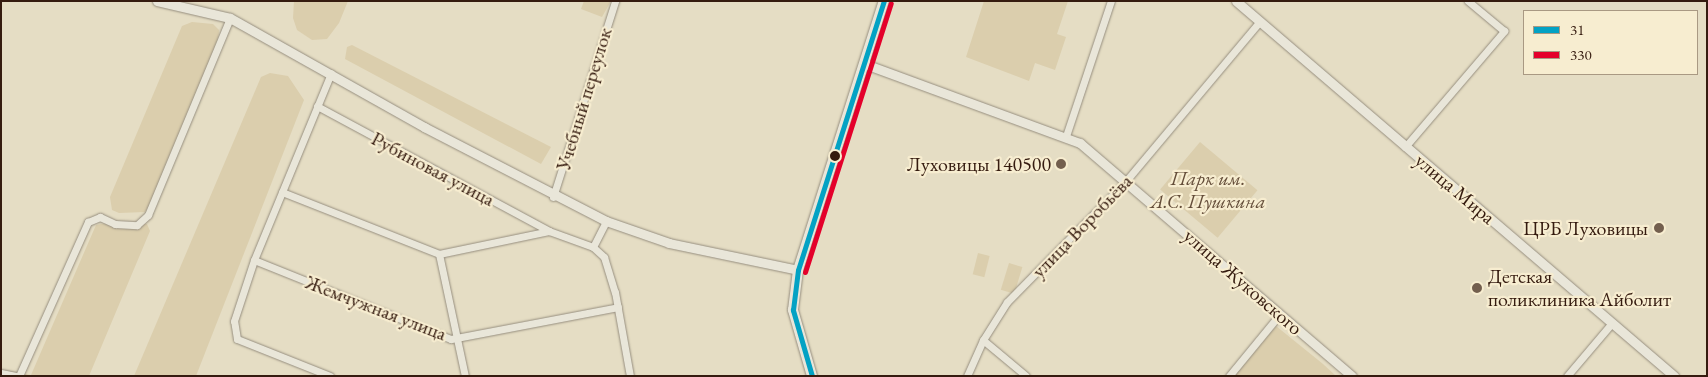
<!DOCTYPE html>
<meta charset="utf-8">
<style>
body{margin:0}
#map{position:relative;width:1708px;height:377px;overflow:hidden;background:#e5ddc4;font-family:"EB Garamond",serif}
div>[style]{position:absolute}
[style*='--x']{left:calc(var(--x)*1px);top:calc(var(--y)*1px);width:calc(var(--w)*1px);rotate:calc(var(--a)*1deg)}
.green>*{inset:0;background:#dbcead;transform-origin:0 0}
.roads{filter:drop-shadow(0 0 1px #968e7f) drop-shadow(0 0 1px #968e7f)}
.minor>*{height:7px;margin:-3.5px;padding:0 3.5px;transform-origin:3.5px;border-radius:3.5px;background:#e9e6d9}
.tertiary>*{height:9px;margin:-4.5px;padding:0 4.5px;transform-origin:4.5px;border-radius:4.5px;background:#e9e6d9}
.secondary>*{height:10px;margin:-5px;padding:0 5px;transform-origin:5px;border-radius:5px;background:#e9e6d9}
.bus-1>*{height:5px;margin:-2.5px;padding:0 2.5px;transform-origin:2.5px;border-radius:2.5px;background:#03a2c4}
.bus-2>*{height:5px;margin:-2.5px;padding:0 2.5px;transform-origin:2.5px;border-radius:2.5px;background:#e4002b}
.dots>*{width:14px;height:14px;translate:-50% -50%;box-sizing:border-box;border:2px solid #f7edd0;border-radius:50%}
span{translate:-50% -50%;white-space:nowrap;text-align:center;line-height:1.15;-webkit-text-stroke:4.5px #f7edd0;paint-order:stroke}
.street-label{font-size:20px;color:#351b0f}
.poi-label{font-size:20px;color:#351b0f}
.right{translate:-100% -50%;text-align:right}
.left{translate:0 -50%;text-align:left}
.park-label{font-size:20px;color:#644d39;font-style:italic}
.frame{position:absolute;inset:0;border:2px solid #351b0f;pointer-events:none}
.legend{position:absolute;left:1523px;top:10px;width:175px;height:65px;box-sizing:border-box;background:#f7edd0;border:1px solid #a99983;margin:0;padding:6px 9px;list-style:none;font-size:15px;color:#351b0f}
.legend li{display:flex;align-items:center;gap:10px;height:25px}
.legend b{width:25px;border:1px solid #a99983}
</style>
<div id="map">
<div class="green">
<i style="clip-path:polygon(294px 1px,348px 1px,339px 23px,327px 39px,312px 40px,297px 30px,293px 18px)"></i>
<i style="clip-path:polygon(584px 1px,611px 1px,602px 17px,581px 9px)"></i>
<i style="clip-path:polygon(984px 1px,1068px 1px,1057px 34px,1066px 37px,1055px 70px,1035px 63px,1029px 81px,966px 57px)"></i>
<i style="clip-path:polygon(192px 22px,213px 24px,219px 30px,218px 42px,161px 192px,145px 212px,119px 213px,112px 210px,110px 197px,182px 26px)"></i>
<i style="clip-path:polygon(352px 45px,551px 147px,541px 164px,345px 59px,347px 47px)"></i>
<i style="clip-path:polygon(270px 73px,288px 76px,304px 100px,196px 376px,134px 376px,261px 77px)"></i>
<i style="left:1200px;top:142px;width:75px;height:62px;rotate:40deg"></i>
<i style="clip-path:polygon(112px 222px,147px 224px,150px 231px,89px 376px,1px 376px,1px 370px,31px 375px,96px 225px)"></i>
<i style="left:978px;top:253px;width:12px;height:22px;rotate:14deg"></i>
<i style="left:1009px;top:263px;width:14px;height:28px;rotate:17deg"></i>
<i style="clip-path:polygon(1276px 326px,1323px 364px,1336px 376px,1234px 376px)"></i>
</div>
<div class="roads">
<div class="minor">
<i style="--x:317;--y:106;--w:264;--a:28.3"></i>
<i style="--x:1066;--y:136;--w:142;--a:-71.6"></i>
<i style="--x:1405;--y:147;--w:153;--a:-49.5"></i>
<i style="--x:1504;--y:31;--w:47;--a:-140.2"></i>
<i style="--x:282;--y:192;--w:169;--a:21.5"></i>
<i style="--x:439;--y:254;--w:112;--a:-11.8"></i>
<i style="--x:549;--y:231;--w:47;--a:20"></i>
<i style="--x:593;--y:247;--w:15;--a:42"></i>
<i style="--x:604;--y:257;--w:37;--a:73"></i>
<i style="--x:615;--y:292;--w:85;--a:79.9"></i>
<i style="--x:553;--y:197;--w:206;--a:-72.4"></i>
<i style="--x:593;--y:247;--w:29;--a:-63"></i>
<i style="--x:439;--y:254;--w:125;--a:78"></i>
<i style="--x:254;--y:260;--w:212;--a:21.9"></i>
<i style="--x:451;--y:339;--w:170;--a:-10.8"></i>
<i style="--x:983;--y:340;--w:56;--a:39.9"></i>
<i style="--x:1;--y:373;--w:15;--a:11"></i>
<i style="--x:19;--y:376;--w:169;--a:-65.9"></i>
<i style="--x:88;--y:222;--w:13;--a:-23"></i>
<i style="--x:100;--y:217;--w:17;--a:25"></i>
<i style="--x:115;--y:224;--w:22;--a:3"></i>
<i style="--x:137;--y:225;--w:15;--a:-42"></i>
<i style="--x:148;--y:215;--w:213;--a:-67.4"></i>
<i style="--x:330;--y:376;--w:100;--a:-158.3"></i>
<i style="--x:237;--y:339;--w:18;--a:-99"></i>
<i style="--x:234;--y:321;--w:64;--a:-71.8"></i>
<i style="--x:254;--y:260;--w:202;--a:-67.6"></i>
<i style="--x:967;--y:376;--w:39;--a:-66"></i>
<i style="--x:983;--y:340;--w:45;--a:-57.7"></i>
<i style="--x:1007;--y:302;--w:168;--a:-45.5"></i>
<i style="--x:1125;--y:182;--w:210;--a:-50"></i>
<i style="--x:1229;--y:376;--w:80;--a:-50.6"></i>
<i style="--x:1567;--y:376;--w:70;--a:-49.7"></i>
</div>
<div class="tertiary">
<i style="--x:157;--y:1;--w:75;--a:13.1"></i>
<i style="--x:230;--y:18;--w:223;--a:29.3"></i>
<i style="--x:424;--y:127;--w:205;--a:27.3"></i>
<i style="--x:606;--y:221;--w:67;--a:19.2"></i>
<i style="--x:669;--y:243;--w:132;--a:11.8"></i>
<i style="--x:1236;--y:1;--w:577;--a:40.57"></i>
<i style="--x:865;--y:64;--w:229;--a:20.2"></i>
<i style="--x:1080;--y:143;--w:358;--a:40.6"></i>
</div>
<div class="secondary">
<i style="--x:812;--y:376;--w:69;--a:-106.1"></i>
<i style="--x:793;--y:310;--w:40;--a:-82.9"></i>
<i style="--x:798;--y:270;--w:282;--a:-72.3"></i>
</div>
</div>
<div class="bus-1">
<i style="--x:812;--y:376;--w:69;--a:-106.1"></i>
<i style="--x:793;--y:310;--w:40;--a:-82.9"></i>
<i style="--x:798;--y:270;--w:282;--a:-72.3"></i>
</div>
<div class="bus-2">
<i style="--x:805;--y:272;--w:282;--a:-72.3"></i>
</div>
<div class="dots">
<i style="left:835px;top:156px;background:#351b0f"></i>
<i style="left:1061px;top:164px;background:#735f4e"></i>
<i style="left:1659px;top:228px;background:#735f4e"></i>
<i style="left:1477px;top:288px;background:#735f4e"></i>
</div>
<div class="street-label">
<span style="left:584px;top:99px;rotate:-73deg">Учебный переулок</span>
<span style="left:433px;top:169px;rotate:28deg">Рубиновая улица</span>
<span style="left:1455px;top:189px;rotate:40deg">улица Мира</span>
<span style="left:1082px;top:226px;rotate:-46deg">улица Воробьёва</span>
<span style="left:1243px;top:282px;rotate:41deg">улица Жуковского</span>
<span style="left:376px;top:308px;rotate:21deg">Жемчужная улица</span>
</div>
<div class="poi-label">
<span class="right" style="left:1051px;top:164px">Луховицы 140500</span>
<span class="right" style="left:1648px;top:228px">ЦРБ Луховицы</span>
<span class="left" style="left:1488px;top:288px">Детская<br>поликлиника Айболит</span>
</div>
<div class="park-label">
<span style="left:1208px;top:190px">Парк им.<br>А.С. Пушкина</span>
</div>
<div class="frame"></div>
<ul class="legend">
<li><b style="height:6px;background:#03a2c4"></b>31</li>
<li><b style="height:6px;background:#e4002b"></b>330</li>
</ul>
</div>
